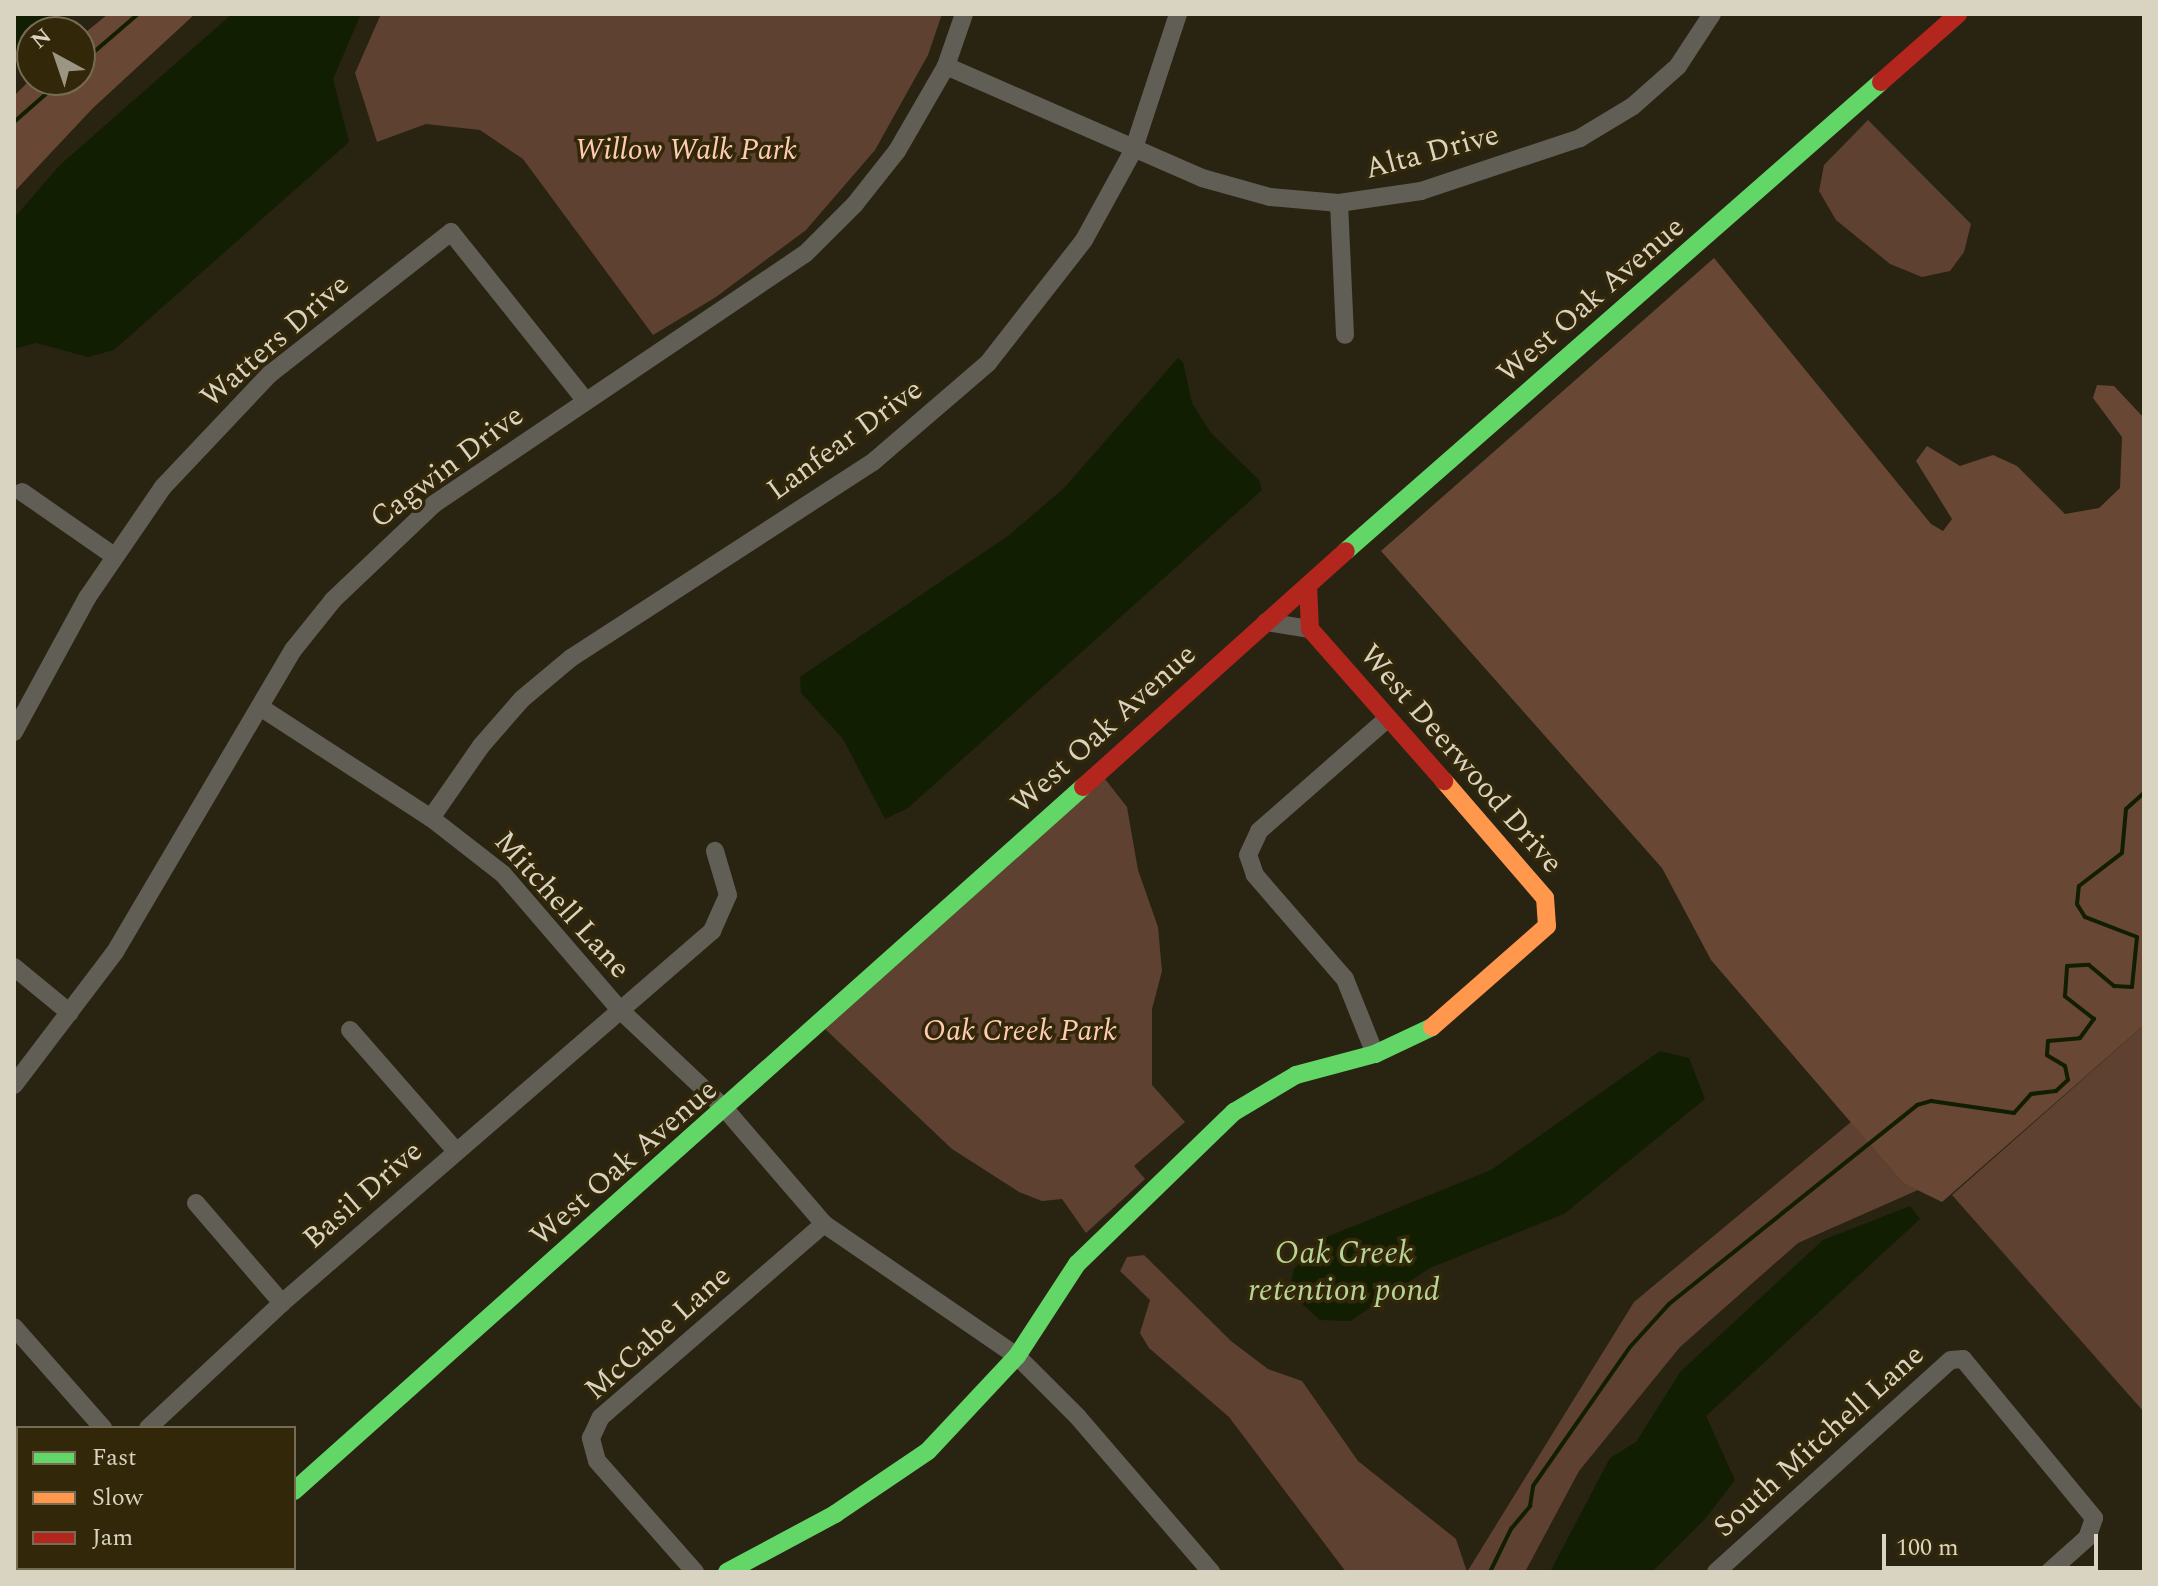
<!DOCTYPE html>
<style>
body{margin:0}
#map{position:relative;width:2158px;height:1586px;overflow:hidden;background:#292312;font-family:Spectral,serif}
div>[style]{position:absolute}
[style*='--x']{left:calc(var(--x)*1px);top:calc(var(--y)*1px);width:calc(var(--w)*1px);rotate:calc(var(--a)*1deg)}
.green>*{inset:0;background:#5e4130}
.forest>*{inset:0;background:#684835}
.water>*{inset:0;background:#121e02}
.stream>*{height:4px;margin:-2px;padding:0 2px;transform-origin:2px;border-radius:2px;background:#121e02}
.street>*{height:18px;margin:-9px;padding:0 9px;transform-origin:9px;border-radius:9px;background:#615e56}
.fast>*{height:18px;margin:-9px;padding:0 9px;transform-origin:9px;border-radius:9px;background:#63d668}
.slow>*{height:18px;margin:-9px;padding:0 9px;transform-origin:9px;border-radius:9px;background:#ff974d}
.jam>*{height:18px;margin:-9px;padding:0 9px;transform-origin:9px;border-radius:9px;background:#b3261e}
span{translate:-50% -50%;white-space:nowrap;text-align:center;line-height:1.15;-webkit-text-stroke:7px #322709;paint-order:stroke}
.park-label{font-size:30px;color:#ffcbb1;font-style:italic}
.street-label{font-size:30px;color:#d9d3c2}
.water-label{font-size:32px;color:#b6d498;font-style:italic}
.frame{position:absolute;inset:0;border:16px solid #d9d3c2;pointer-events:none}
.legend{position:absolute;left:16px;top:1426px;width:280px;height:144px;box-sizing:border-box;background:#322709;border:2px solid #756c53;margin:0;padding:10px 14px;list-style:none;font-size:24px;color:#d9d3c2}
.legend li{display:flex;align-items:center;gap:16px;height:40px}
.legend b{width:40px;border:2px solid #756c53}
.north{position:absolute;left:16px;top:16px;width:80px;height:80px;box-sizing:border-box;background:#322709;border:2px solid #756c53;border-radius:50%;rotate:320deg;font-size:22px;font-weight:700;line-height:32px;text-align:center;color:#d9d3c2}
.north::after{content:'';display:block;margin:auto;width:28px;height:36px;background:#9b9584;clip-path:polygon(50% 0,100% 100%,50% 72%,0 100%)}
.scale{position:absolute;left:1882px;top:1534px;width:216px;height:36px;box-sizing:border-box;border:4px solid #d9d3c2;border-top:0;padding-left:10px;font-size:24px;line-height:28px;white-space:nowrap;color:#d9d3c2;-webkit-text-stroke:6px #322709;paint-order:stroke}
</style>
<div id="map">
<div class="green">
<i style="clip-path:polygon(381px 14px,942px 14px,928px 55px,875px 150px,806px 230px,716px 297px,653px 335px,523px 159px,480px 130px,426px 124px,377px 142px,355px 73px)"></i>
<i style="clip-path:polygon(1868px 120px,1971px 224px,1964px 252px,1950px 271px,1922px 277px,1890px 264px,1836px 220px,1819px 191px,1824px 165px)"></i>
<i style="clip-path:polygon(1105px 779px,1127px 807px,1138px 870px,1158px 927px,1162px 971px,1152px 1009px,1152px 1085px,1185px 1122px,1134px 1166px,1145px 1179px,1086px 1233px,1062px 1199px,1042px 1201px,1019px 1192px,952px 1149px,824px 1028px)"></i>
<i style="clip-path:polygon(2144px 1025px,2144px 1412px,1952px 1195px)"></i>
<i style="clip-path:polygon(1851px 1122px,1903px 1183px,1918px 1190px,1798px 1243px,1680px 1347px,1579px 1471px,1525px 1572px,1346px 1572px,1229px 1417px,1149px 1348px,1140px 1333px,1150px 1300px,1120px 1271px,1127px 1257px,1144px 1255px,1231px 1341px,1268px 1369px,1302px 1381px,1358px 1461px,1456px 1539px,1467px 1572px,1634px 1302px)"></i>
</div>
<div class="forest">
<i style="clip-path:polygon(108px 14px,195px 14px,93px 108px,14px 192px,14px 96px,32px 78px,80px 80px,80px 37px)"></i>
<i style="clip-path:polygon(1714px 258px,1931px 524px,1943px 531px,1952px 519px,1916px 461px,1927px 446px,1960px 466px,1993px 455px,2017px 466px,2065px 514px,2099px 508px,2120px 488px,2122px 437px,2093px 398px,2097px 385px,2114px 386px,2144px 418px,2144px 1025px,1942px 1202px,1903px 1183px,1711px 960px,1662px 868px,1381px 551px)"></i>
</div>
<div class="water">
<i style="clip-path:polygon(14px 14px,62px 14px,42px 32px,32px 32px,32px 40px,14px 56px)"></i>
<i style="clip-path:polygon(232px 14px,361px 14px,333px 79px,349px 142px,114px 350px,88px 357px,36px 343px,14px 349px,14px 218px,60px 165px)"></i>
<i style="clip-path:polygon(1178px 358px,1183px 362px,1192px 403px,1211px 433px,1259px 480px,1262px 490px,908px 808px,885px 819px,843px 739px,801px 693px,800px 677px,1008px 536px,1064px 488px)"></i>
<i style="clip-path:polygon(1660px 1051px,1689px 1058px,1705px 1099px,1564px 1214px,1430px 1268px,1350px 1321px,1320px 1320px,1289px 1292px,1294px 1269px,1317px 1241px,1491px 1170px)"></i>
<i style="clip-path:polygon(1910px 1206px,1920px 1219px,1706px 1416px,1735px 1480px,1705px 1519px,1652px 1572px,1550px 1572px,1610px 1458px,1636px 1442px,1681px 1371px,1823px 1240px)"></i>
</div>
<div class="stream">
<i style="--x:80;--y:64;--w:77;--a:-40.8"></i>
<i style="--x:14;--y:122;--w:64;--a:-41.2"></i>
<i style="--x:1490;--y:1572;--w:48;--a:-64"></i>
<i style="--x:1511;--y:1529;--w:30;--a:-50"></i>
<i style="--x:1530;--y:1506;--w:20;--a:-81"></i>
<i style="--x:1533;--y:1486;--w:169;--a:-55.1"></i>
<i style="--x:1630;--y:1347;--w:58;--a:-47.8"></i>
<i style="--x:1669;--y:1304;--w:318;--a:-38.7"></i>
<i style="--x:1917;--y:1105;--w:15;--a:-16"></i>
<i style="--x:1931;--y:1101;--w:84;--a:8.2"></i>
<i style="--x:2014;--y:1113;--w:25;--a:-48"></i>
<i style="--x:2031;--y:1094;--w:25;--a:-7"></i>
<i style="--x:2056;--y:1091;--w:16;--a:-43"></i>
<i style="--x:2068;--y:1080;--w:14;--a:-102"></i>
<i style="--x:2065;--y:1066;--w:21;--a:-149"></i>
<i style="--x:2047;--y:1055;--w:14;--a:-86"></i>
<i style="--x:2048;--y:1041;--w:32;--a:-5"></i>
<i style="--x:2080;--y:1038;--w:24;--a:-54"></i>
<i style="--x:2094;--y:1019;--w:37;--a:-142"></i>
<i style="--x:2065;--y:996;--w:30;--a:-86"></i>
<i style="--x:2067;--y:966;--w:22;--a:-3"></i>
<i style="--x:2089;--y:965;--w:33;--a:40"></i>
<i style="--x:2114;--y:986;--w:18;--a:3"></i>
<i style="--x:2132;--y:987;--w:50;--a:-84.3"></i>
<i style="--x:2137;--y:937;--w:56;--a:-159"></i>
<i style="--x:2085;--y:917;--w:15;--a:-122"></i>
<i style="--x:2077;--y:904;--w:18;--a:-84"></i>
<i style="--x:2079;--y:886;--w:54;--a:-37.5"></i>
<i style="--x:2122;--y:853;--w:44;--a:-84.8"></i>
<i style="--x:2126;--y:809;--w:24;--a:-42"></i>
</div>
<div class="street">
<i style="--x:946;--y:66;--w:279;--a:23.6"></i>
<i style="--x:1202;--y:178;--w:71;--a:15.6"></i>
<i style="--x:1270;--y:197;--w:69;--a:5"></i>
<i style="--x:1339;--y:203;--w:83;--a:-8.3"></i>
<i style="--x:1421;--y:191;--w:168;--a:-18.4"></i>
<i style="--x:1580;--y:138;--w:62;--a:-31.1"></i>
<i style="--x:1633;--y:106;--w:60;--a:-41.6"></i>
<i style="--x:1678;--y:66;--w:62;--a:-56.8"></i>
<i style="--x:1339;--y:203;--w:132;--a:87.4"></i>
<i style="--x:22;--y:492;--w:112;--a:34.8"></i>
<i style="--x:1266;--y:622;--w:45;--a:9"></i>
<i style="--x:260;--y:707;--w:204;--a:33"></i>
<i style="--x:431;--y:818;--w:91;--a:37.9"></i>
<i style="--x:503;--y:874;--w:178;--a:49.3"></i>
<i style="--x:619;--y:1009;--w:147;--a:43.3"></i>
<i style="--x:726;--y:1110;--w:150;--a:49.3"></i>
<i style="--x:824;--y:1224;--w:234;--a:34.4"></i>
<i style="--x:1017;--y:1356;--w:85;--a:45"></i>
<i style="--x:1077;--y:1416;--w:206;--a:49.3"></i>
<i style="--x:14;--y:732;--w:153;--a:-61.4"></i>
<i style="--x:87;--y:598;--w:135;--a:-55.6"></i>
<i style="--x:163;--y:487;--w:156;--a:-46.6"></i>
<i style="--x:270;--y:374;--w:230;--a:-38.1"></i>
<i style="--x:451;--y:232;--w:216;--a:51.4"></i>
<i style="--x:431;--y:818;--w:88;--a:-55.2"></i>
<i style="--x:481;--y:746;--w:62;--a:-48.9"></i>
<i style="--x:522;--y:699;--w:64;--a:-39.9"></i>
<i style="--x:571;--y:658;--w:360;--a:-33"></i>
<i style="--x:873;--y:462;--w:152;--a:-40.7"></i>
<i style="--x:988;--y:363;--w:156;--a:-52"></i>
<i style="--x:1084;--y:240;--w:102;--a:-61.2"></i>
<i style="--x:1133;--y:151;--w:144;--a:-71.8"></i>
<i style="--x:14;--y:967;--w:72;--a:39.4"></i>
<i style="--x:350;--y:1030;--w:161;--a:48.8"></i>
<i style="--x:1375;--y:1054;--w:81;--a:-111.8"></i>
<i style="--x:1345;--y:979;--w:138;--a:-130.9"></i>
<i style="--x:1255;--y:875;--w:21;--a:-109"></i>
<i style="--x:1248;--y:855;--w:26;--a:-65"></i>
<i style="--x:1259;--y:831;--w:171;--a:-41.2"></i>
<i style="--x:14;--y:1085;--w:167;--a:-52.8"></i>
<i style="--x:115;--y:952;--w:351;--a:-59.5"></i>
<i style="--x:293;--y:650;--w:64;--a:-51.3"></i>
<i style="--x:333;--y:600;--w:139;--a:-43.5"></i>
<i style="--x:434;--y:504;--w:447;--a:-34"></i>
<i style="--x:805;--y:254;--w:71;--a:-45"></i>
<i style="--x:855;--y:204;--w:68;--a:-51.6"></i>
<i style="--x:897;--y:151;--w:98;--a:-60"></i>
<i style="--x:946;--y:66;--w:55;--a:-70.9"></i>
<i style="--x:196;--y:1203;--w:132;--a:49.3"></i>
<i style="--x:14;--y:1327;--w:135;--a:48.6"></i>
<i style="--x:148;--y:1428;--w:183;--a:-43"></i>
<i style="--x:282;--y:1303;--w:569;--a:-40.86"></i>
<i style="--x:712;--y:931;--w:39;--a:-66"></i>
<i style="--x:728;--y:895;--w:46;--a:-106.5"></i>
<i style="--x:695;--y:1572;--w:148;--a:-131.4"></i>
<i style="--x:597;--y:1461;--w:24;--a:-105"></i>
<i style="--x:591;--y:1438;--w:23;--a:-65"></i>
<i style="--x:601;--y:1417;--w:295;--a:-40.9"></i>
<i style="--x:1716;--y:1572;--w:316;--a:-42.1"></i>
<i style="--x:1951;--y:1360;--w:12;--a:-5"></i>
<i style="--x:1963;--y:1359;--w:206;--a:50.5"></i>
<i style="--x:2094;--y:1518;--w:21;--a:109"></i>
<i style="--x:2087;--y:1538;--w:51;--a:138.2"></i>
</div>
<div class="fast">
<i style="--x:1346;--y:551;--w:711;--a:-41.24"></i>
<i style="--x:294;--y:1491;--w:1057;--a:-41.74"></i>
<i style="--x:202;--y:1572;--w:6;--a:-39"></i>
<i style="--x:727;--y:1572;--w:123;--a:-28.2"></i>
<i style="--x:835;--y:1514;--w:112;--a:-34.1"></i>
<i style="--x:928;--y:1451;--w:130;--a:-46.9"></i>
<i style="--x:1017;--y:1356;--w:110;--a:-56.9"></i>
<i style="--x:1077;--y:1264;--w:219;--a:-44.1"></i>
<i style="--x:1234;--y:1112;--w:72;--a:-30.8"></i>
<i style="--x:1296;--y:1075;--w:82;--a:-14.9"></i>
<i style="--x:1375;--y:1054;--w:63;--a:-25.3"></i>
</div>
<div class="slow">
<i style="--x:1432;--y:1027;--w:153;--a:-41.3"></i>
<i style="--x:1547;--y:926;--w:28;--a:-94"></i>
<i style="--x:1545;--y:898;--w:155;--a:-130.8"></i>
</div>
<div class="jam">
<i style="--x:1881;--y:82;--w:103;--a:-41.4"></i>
<i style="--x:1308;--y:585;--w:44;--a:87.4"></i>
<i style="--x:1310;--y:629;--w:203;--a:48.6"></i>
<i style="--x:1083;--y:787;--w:353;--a:-41.9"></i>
<i style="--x:14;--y:1564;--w:11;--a:49"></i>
</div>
<div class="park-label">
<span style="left:686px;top:150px">Willow Walk Park</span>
<span style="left:1020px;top:1031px">Oak Creek Park</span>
</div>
<div class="street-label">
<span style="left:1432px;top:152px;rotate:-15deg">Alta Drive</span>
<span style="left:1591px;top:300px;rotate:-41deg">West Oak Avenue</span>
<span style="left:275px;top:341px;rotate:-41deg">Watters Drive</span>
<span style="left:845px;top:440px;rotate:-36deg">Lanfear Drive</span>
<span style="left:447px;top:467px;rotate:-37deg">Cagwin Drive</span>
<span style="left:1104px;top:729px;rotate:-42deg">West Oak Avenue</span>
<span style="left:1461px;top:759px;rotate:49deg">West Deerwood Drive</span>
<span style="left:562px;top:905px;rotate:48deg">Mitchell Lane</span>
<span style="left:624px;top:1163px;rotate:-41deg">West Oak Avenue</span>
<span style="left:363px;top:1195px;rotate:-41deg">Basil Drive</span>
<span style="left:658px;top:1333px;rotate:-42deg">McCabe Lane</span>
<span style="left:1819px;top:1441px;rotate:-42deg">South Mitchell Lane</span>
</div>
<div class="water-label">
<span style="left:1344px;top:1273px">Oak Creek<br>retention pond</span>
</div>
<div class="frame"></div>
<ul class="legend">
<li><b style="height:10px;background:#63d668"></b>Fast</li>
<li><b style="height:10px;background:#ff974d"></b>Slow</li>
<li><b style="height:10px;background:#b3261e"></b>Jam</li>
</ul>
<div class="north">N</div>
<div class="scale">100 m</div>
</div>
